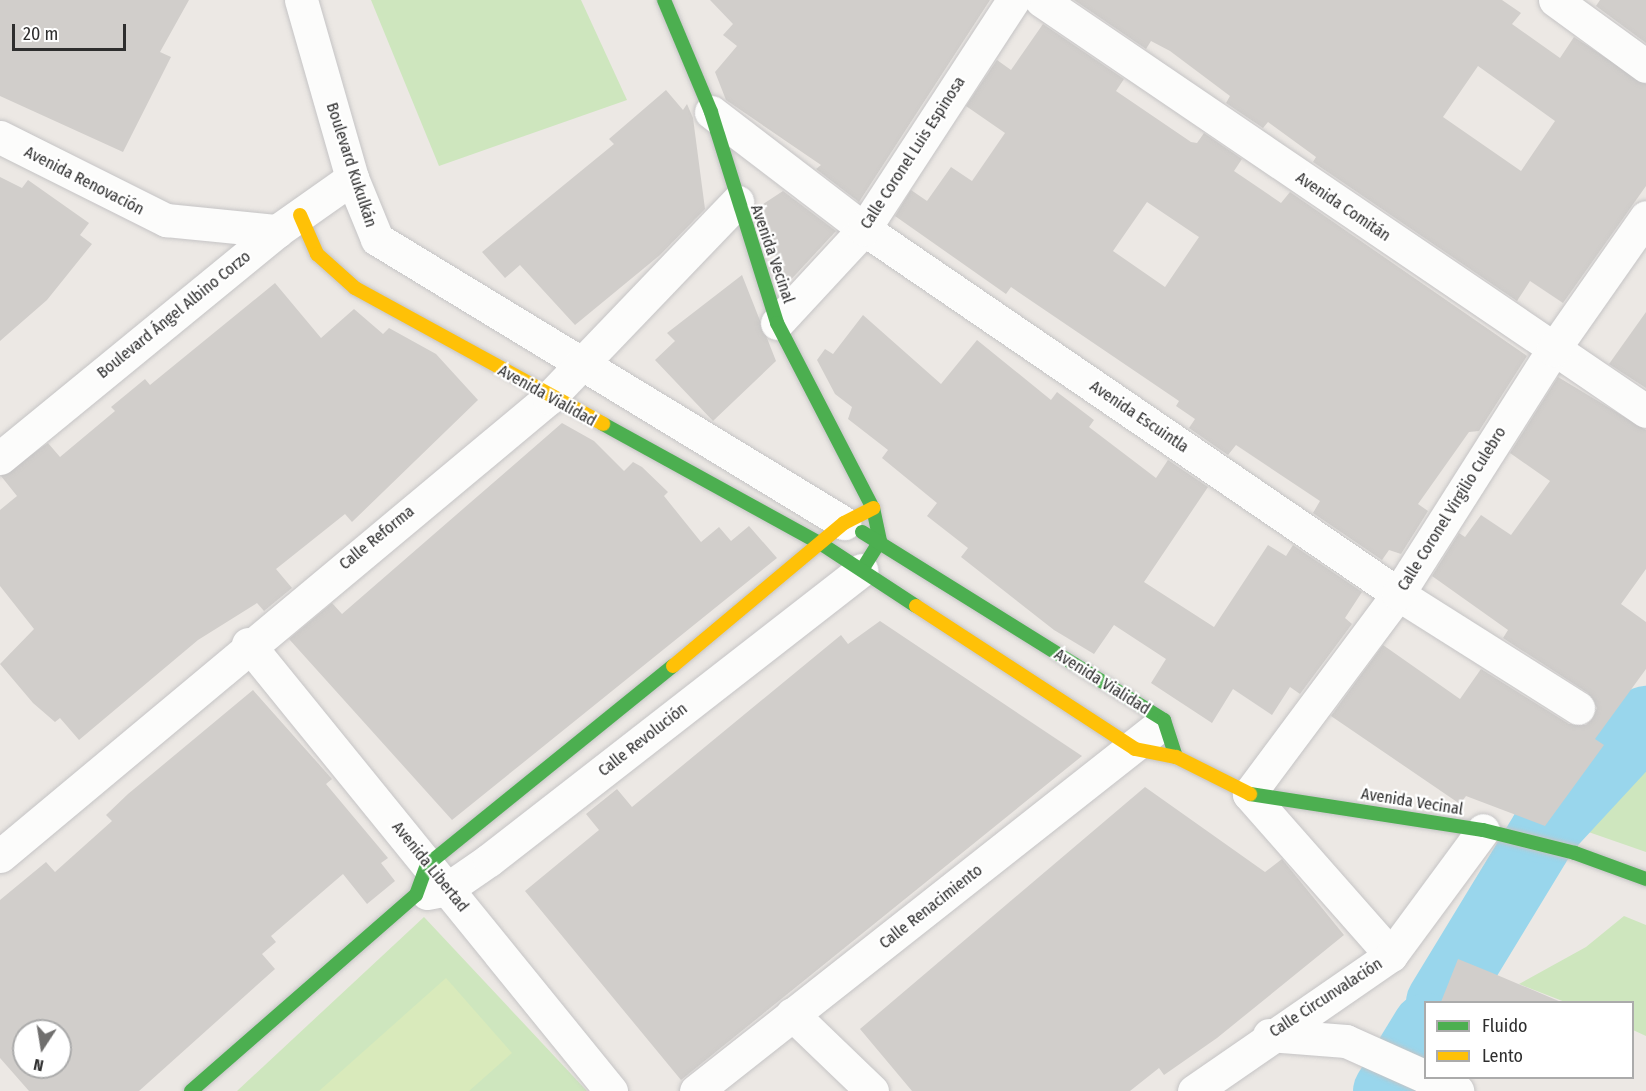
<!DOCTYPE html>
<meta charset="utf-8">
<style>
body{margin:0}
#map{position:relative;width:1646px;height:1091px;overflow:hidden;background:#ece8e4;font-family:"Fira Sans Condensed",sans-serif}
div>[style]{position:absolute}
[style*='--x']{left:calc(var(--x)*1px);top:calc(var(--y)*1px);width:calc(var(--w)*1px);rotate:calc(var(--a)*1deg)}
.green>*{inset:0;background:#cee6be}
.pitch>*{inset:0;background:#d9eabb}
.river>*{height:69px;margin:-34.5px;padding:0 34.5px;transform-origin:34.5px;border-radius:34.5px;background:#99d6ec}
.building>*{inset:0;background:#d1cecb}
.roads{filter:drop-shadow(0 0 2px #c5c4c5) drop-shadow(0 0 2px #c5c4c5)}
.street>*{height:33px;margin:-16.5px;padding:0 16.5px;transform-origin:16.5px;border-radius:16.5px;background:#fcfcfb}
.fast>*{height:14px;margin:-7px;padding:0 7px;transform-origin:7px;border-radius:7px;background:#4caf50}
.slow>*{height:14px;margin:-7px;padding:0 7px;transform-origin:7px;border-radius:7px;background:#ffc107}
span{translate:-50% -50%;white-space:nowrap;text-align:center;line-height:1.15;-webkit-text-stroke:4.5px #fff;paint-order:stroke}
.street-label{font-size:16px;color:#2e2e2e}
.legend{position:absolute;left:1424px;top:1001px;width:210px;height:78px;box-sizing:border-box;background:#fff;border:2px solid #ababab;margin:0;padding:8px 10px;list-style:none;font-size:18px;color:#2e2e2e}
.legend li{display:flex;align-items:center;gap:12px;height:30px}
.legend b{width:30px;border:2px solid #ababab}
.north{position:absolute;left:12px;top:1019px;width:60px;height:60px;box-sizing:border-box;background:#fff;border:2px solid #ababab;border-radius:50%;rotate:192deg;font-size:16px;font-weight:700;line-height:24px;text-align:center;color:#2e2e2e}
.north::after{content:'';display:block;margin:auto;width:21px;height:27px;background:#706f6e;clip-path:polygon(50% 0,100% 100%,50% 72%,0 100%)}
.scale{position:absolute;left:12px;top:24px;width:114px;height:27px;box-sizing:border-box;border:3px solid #2e2e2e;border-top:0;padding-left:8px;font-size:18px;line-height:21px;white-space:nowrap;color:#2e2e2e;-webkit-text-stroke:4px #fff;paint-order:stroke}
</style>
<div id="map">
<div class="green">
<i style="clip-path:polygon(371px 0,581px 0,627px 100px,439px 166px)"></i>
<i style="clip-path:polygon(1646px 736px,1646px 852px,1577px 828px)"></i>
<i style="clip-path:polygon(1624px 916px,1646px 925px,1646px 1036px,1633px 1030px,1632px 1002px,1565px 1002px,1519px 984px,1586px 947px)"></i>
<i style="clip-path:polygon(424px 917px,587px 1091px,237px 1091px)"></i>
</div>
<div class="pitch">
<i style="clip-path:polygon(446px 978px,512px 1053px,469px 1091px,319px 1091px)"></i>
</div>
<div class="river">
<i style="--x:1440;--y:1002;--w:202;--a:-58.7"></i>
<i style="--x:1545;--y:829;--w:149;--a:-47.2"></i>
<i style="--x:1387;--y:1091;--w:75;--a:-58.6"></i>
</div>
<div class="building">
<i style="clip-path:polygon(0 0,189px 0,160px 52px,171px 57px,123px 152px,0 96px)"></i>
<i style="clip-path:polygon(710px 0,990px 0,859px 202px,816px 169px,821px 165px,726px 100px,715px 72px,737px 46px,723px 35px,733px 24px)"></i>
<i style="clip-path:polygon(evenodd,1074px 0,1502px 0,1521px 13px,1512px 24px,1560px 58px,1574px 37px,1646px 84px,1646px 186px,1563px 303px,1530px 281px,1517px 301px,1313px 162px,1316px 157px,1268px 122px,1263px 128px,1226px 103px,1230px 96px,1170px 51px,1151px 41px,1146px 49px,1074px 0,1478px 66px,1555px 121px,1521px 171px,1443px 117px,1478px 66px)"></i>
<i style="clip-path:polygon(1600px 0,1646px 0,1646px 43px,1596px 6px)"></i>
<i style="clip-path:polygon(evenodd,1043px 24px,1124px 79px,1116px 91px,1191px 142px,1197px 143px,1204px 133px,1242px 159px,1234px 171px,1281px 203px,1290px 192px,1527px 356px,1479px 431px,1469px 432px,1418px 504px,1428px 511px,1401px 554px,1389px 550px,1382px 560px,1313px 513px,1320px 501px,1236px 445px,1228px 455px,1189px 428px,1195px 419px,1176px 406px,1179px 401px,1011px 287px,1006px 294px,895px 216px,911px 190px,927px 201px,951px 167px,972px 181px,1005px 133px,966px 106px,997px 60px,1011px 70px,1043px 24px,1147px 202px,1199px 237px,1165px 287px,1113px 251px,1147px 202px)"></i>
<i style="clip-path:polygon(666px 90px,683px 110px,687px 104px,693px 118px,705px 209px,660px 255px,575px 325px,520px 265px,505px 278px,482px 252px,614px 144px,609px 139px)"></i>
<i style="clip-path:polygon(0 177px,22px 188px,28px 180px,89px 223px,80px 235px,92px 244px,47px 300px,0 341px)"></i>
<i style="clip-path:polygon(783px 191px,836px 231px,785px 286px,760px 206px)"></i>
<i style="clip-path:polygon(742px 275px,776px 361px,713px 421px,655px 360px,675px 341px,667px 333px)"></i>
<i style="clip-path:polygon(275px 283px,321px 338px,354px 309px,383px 334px,389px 328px,436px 354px,478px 400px,352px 522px,345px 514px,276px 569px,292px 588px,264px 611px,257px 603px,198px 640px,79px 740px,60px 718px,55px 722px,33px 703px,0 664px,34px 629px,0 586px,0 510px,17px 496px,1px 476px,48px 443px,60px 457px,115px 411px,111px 407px,145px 379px,150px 385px)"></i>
<i style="clip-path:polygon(1646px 312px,1646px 388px,1609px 364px)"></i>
<i style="clip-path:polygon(863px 315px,941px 384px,977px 340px,1051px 400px,1057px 392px,1094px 420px,1089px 427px,1156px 478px,1168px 460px,1208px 487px,1144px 582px,1214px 627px,1268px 545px,1286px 556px,1293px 545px,1362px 592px,1345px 618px,1352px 624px,1300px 694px,1290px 687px,1272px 715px,1233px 689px,1212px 723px,1151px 683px,1166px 659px,1114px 625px,1094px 654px,1054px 630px,961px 557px,968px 548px,927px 516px,937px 503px,882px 458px,888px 450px,848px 419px,852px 407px,835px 394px,817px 360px,825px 349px,833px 354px)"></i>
<i style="clip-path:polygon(1558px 377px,1646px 430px,1646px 569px,1621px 604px,1646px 622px,1646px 669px,1595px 739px,1604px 745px,1545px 826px,1466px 796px,1460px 804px,1331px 716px,1383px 645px,1460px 699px,1481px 669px,1569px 724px,1586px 725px,1593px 718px,1597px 708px,1588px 693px,1503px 638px,1508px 630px,1432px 576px,1459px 533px,1465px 537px,1481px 515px,1511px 535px,1550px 481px,1510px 453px)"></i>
<i style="clip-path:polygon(562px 423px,594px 441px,624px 471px,633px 462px,642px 467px,668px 492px,664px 496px,701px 542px,719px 527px,731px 541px,749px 526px,777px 558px,452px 820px,289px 639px,332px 603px,342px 614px)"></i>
<i style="clip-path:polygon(880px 621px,1082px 756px,681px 1080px,525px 891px,599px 830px,586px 814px,617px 789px,632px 807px,841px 635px,848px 644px)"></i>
<i style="clip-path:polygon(evenodd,253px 690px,332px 779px,326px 784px,388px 858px,381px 863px,395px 881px,367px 904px,343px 874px,271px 936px,276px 942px,262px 954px,275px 969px,139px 1091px,29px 1091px,0 1058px,0 900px,46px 862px,55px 872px,112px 821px,106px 815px,128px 794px,253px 690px,24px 1031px,60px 1031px,60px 1067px,24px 1067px,24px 1031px)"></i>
<i style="clip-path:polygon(1145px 787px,1265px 872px,1282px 859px,1344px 935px,1217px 1038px,1164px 1075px,1159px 1068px,1130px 1091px,912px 1091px,860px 1029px)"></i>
<i style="clip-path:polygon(1458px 959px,1490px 972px,1561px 1002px,1441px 1002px)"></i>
</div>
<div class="roads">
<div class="street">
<i style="--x:301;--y:0;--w:185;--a:74"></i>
<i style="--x:352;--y:178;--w:66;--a:67.7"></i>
<i style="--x:377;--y:239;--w:547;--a:31.31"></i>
<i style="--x:1041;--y:0;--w:731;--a:34.19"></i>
<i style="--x:1555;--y:0;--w:112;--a:36"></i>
<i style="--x:711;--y:112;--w:193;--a:37.4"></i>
<i style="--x:864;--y:229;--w:647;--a:34.35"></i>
<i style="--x:1398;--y:594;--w:213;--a:32.3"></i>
<i style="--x:0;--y:137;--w:186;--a:26.6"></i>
<i style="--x:166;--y:220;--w:112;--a:5.7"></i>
<i style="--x:777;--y:323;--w:128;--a:-47.2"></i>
<i style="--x:864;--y:229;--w:273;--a:-56.9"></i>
<i style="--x:0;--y:458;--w:358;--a:-39.3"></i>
<i style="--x:277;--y:231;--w:92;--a:-35.2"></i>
<i style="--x:248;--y:644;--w:576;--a:50.92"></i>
<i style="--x:0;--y:856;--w:715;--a:-39.84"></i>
<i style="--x:549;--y:398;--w:272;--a:-46.2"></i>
<i style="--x:427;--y:893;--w:20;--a:-11"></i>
<i style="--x:447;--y:889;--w:51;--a:-34.6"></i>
<i style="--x:489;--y:860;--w:472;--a:-37.9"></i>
<i style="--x:1391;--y:955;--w:215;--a:-131.4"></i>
<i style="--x:1249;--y:794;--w:249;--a:-53.3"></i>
<i style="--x:1398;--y:594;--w:289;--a:-57.6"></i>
<i style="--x:1553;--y:350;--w:162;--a:-55"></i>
<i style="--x:792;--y:1014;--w:111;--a:43.9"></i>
<i style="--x:1269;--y:1035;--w:77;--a:4.5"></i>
<i style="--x:1346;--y:1041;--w:88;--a:24.2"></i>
<i style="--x:1427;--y:1078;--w:33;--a:23"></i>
<i style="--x:696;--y:1091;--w:583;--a:-38.25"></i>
<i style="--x:1194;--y:1091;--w:239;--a:-34.6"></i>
<i style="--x:1391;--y:955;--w:155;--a:-53.6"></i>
</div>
<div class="fast">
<i style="--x:664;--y:0;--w:121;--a:67.2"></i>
<i style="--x:711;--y:112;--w:221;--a:72.6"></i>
<i style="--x:777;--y:323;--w:208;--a:62.6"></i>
<i style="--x:873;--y:508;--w:34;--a:78"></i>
<i style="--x:880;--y:541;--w:34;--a:122"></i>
<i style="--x:603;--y:424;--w:251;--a:28.8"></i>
<i style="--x:823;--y:545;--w:111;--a:33.3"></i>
<i style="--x:862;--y:532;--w:356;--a:31.9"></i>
<i style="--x:1164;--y:720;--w:39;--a:72"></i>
<i style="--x:1250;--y:794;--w:236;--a:8.8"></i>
<i style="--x:1483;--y:830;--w:95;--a:14"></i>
<i style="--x:1575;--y:853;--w:76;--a:20.1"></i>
<i style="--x:191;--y:1091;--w:298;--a:-41.1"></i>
<i style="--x:416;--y:895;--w:32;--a:-70"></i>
<i style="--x:427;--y:865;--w:316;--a:-39"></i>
</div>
<div class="slow">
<i style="--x:300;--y:215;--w:43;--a:66.4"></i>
<i style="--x:317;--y:254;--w:51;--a:41.8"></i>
<i style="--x:355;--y:288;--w:283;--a:28.7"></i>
<i style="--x:916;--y:606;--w:262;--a:33.1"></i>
<i style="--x:1135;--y:749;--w:42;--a:11"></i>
<i style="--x:1176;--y:757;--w:83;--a:26.6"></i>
<i style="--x:673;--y:666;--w:223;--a:-39.9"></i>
<i style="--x:844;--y:523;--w:33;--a:-27"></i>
</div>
</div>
<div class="street-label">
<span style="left:913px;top:153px;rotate:-57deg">Calle Coronel Luis Espinosa</span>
<span style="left:351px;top:165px;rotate:72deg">Boulevard Kukulkán</span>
<span style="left:84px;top:181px;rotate:27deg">Avenida Renovación</span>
<span style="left:1343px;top:207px;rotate:34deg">Avenida Comitán</span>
<span style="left:772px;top:254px;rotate:71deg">Avenida Vecinal</span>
<span style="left:174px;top:315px;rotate:-39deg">Boulevard Ángel Albino Corzo</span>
<span style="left:547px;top:396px;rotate:29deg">Avenida Vialidad</span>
<span style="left:1139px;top:417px;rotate:34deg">Avenida Escuintla</span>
<span style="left:1452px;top:509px;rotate:-58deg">Calle Coronel Virgilio Culebro</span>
<span style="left:377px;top:538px;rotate:-39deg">Calle Reforma</span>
<span style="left:1102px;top:682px;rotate:32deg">Avenida Vialidad</span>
<span style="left:643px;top:740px;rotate:-38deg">Calle Revolución</span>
<span style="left:1412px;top:802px;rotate:9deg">Avenida Vecinal</span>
<span style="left:430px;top:867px;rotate:51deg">Avenida Libertad</span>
<span style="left:931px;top:907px;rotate:-38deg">Calle Renacimiento</span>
<span style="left:1326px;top:998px;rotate:-33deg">Calle Circunvalación</span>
</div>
<ul class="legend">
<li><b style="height:8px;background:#4caf50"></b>Fluido</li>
<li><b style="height:8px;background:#ffc107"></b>Lento</li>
</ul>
<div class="north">N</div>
<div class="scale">20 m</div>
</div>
